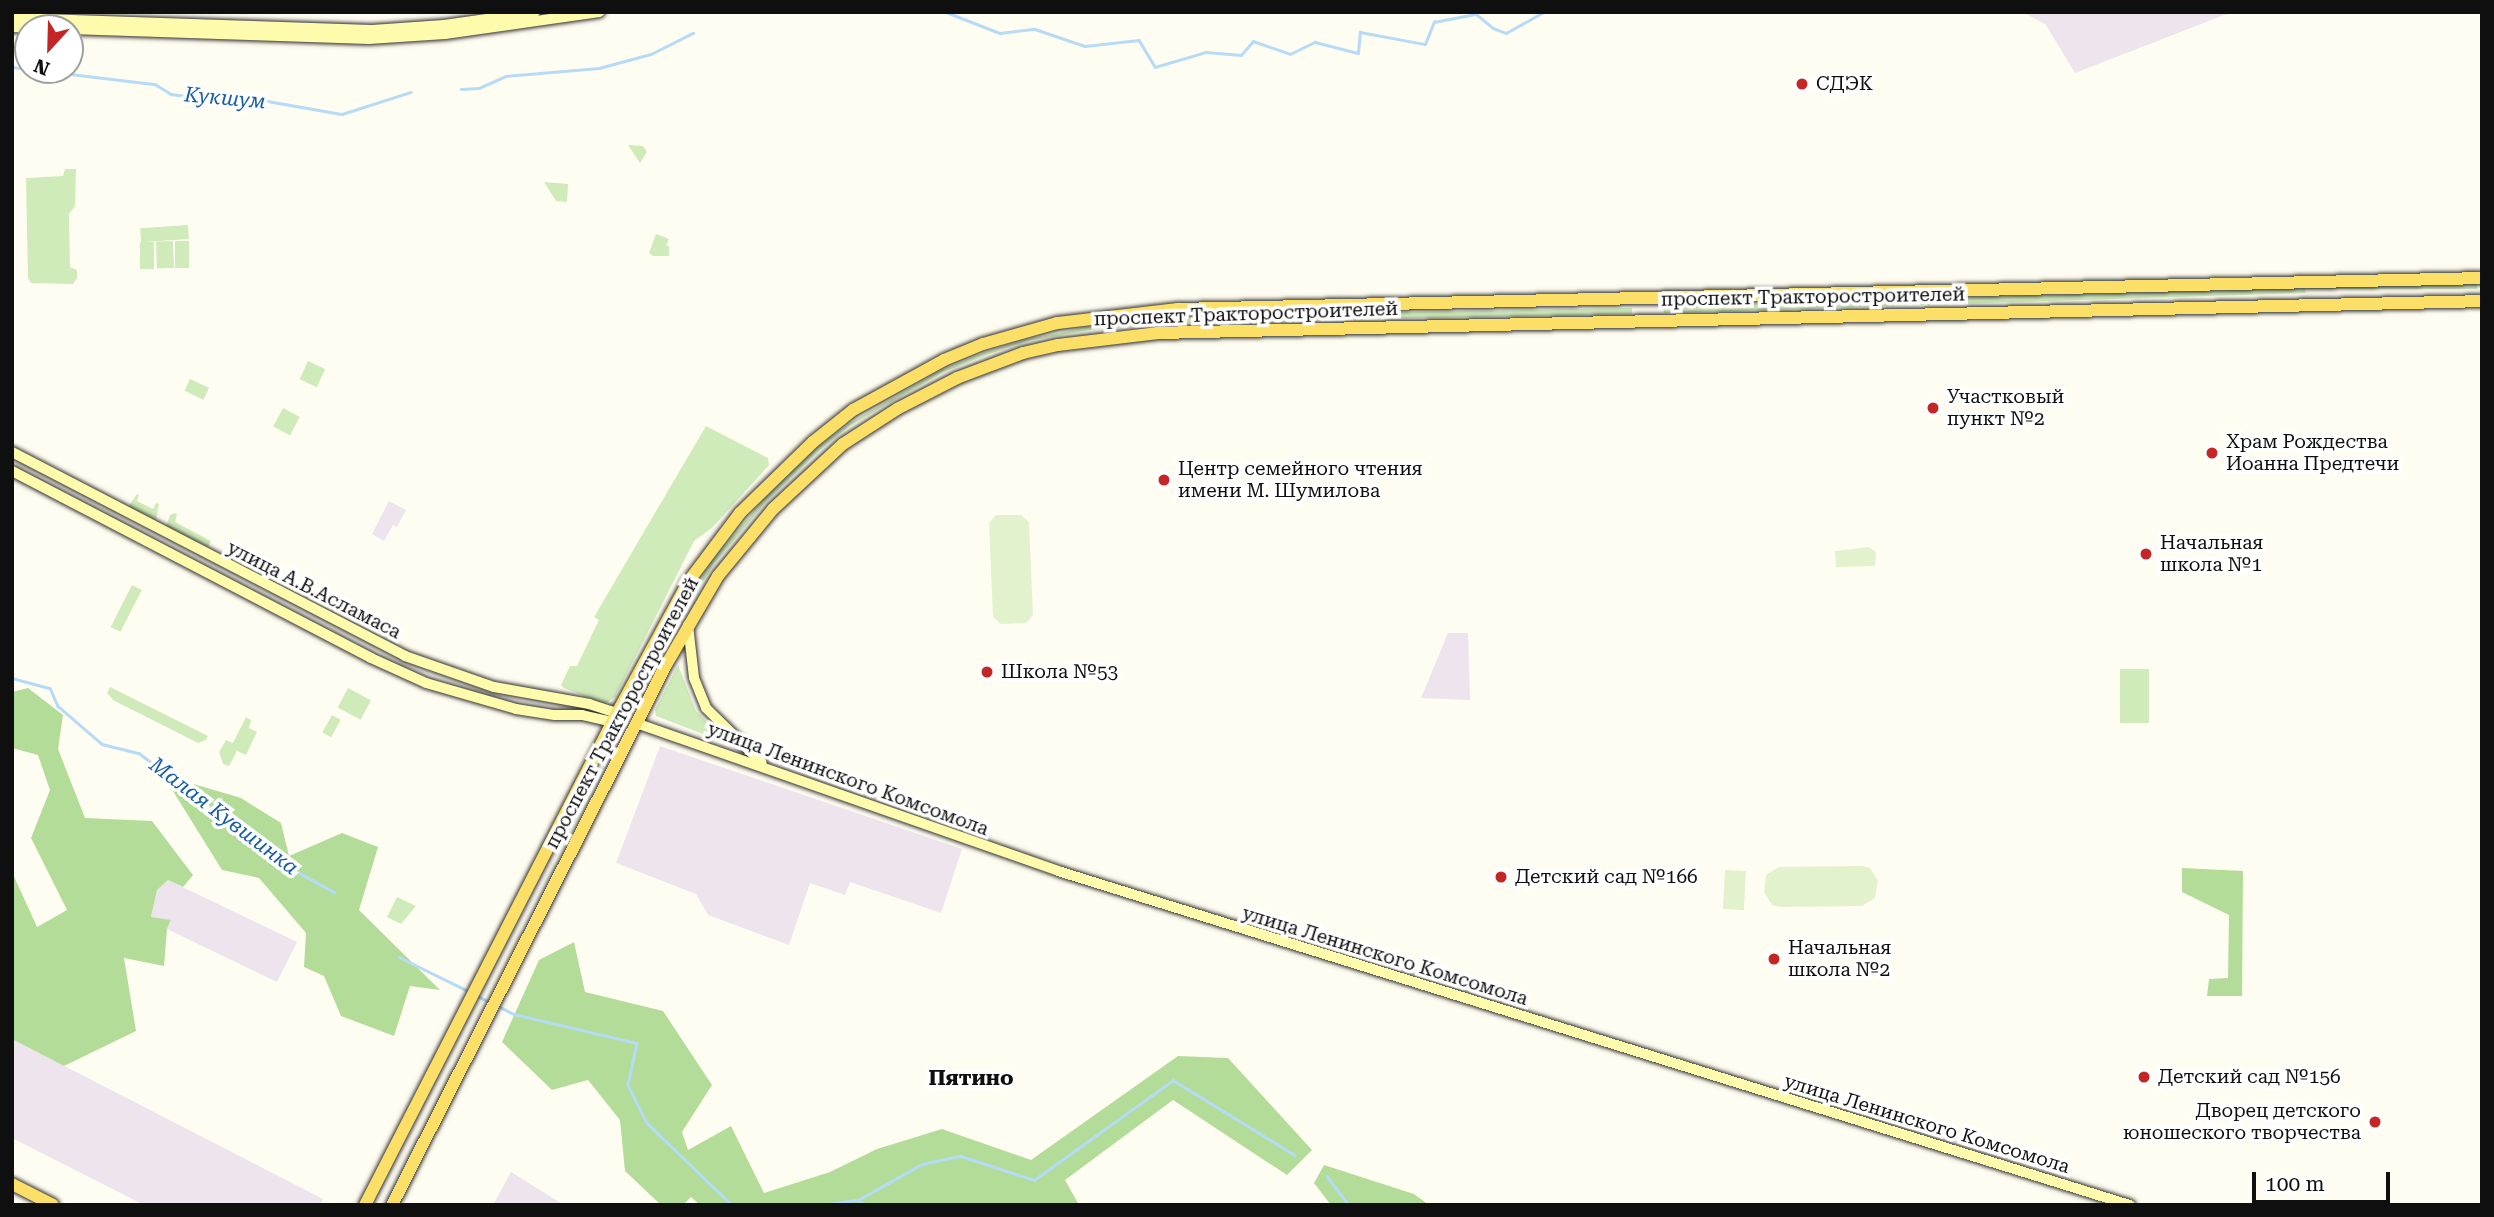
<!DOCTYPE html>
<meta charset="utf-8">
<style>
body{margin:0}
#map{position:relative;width:2494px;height:1217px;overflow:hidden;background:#fffdf1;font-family:"Roboto Serif",serif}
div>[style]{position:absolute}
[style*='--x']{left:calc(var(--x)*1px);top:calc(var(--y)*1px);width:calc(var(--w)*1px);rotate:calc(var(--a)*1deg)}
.industrial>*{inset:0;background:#ede4ee}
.green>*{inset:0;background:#d0ebba;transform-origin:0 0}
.forest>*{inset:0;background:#b3dc99}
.pitch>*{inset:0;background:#e2f2cc;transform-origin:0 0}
.stream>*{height:2.5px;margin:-1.25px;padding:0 1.25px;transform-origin:1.25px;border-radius:1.25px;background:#b5dbf7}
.roads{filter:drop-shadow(0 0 2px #313131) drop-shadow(0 0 2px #313131)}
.secondary>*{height:10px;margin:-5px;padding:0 5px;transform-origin:5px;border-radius:5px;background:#fffbac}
.primary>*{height:12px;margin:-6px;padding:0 6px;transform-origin:6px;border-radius:6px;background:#fbdf66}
.dots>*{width:19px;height:19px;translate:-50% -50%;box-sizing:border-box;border:4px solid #fff;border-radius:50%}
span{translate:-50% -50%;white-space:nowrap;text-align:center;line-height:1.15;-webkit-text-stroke:7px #fff;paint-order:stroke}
.poi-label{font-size:19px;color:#0f0f0f}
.left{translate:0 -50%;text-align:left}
.right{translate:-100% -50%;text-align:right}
.street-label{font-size:19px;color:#0f0f0f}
.water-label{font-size:21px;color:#155da5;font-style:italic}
.neighbourhood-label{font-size:21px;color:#0f0f0f;font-weight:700}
.frame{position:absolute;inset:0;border:14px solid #0f0f0f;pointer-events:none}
.north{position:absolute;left:14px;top:14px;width:70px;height:70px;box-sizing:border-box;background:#fff;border:2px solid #9f9f9f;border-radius:50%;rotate:202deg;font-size:19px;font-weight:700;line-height:28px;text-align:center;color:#0f0f0f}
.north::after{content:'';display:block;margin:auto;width:24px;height:32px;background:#c32624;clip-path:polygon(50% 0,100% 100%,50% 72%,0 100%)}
.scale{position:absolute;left:2252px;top:1172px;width:138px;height:32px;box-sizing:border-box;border:4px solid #0f0f0f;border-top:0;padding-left:9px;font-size:21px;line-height:24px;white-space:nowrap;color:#0f0f0f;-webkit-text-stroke:5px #fff;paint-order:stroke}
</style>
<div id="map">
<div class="industrial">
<i style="clip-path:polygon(2023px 12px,2232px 12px,2075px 73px,2046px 25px)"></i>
<i style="clip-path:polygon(389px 501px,406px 510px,397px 527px,393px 525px,384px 541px,372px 534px)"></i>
<i style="clip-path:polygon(1448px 633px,1468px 633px,1470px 700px,1421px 698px)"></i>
<i style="clip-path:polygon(660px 746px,962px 849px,941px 913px,850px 882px,845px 895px,810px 883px,789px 945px,708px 915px,696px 894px,616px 863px)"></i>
<i style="clip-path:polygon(168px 880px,297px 942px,277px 982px,167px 929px,171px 921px,151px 917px,157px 890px)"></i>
<i style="clip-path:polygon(12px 1039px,323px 1199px,320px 1205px,144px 1205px,12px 1138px)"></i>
<i style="clip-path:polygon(511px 1172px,564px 1205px,493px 1205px)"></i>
</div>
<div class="green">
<i style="clip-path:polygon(628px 145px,643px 146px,647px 152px,640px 163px)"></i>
<i style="clip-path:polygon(65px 169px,76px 169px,75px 206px,69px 214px,70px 267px,77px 270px,77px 278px,73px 284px,31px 283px,28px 278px,26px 178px,63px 176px)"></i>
<i style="clip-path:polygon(544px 182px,568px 184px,567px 202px,556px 201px)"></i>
<i style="left:188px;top:225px;width:14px;height:48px;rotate:86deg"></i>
<i style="clip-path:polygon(656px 234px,669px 239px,666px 246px,669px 246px,669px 256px,653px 256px,649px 253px)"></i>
<i style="left:173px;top:241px;width:27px;height:17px;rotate:88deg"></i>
<i style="left:175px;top:241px;width:14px;height:27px"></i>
<i style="left:140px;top:242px;width:14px;height:27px"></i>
<i style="left:2477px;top:284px;width:5px;height:169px;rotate:90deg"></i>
<i style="clip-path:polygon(2305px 288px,2306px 293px,1664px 313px,1663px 306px)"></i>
<i style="clip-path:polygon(1632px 308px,1632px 314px,1195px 322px,1112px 328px,1112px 322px,1194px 316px)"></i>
<i style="clip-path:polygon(1102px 324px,1102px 328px,1028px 341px,986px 355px,942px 373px,851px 425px,821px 449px,766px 502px,714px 564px,684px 613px,681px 611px,711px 562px,764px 499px,819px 446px,850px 423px,941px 370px,985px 352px,1028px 339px)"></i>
<i style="left:308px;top:361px;width:19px;height:20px;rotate:25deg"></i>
<i style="left:190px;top:379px;width:21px;height:13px;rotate:25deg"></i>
<i style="left:283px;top:408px;width:19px;height:21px;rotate:28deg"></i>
<i style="clip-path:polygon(706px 426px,768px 458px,769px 465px,713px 527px,694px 541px,615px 697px,606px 703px,600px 702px,564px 688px,561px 685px,570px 666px,577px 666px,599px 620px,594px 617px)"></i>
<i style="clip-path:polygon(137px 494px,139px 495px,137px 501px,153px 509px,156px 503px,159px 504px,156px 520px,128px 507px)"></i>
<i style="clip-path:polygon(175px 513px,177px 514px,175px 522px,211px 541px,208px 547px,166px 527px,170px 515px)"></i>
<i style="left:132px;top:585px;width:11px;height:47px;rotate:27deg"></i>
<i style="left:678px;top:618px;width:4px;height:102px;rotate:34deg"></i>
<i style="clip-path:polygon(678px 665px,696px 711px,729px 744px,656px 716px,655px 710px)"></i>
<i style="left:2120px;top:669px;width:29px;height:54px"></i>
<i style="clip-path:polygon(110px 687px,208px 736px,206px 740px,198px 743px,113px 700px,107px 693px)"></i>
<i style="left:348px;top:688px;width:26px;height:22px;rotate:28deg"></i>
<i style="left:332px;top:715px;width:10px;height:20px;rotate:29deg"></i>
<i style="clip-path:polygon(246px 717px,251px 720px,249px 728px,257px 732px,246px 755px,237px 751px,229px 766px,223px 764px,219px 752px,226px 740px,233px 743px)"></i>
<i style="clip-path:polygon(397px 897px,416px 906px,401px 924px,387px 917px)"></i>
</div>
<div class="forest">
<i style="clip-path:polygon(28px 688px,63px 715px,58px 749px,85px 818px,152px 821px,193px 875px,183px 887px,168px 880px,157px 890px,151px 917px,171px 920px,167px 929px,164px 966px,124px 958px,136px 1031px,64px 1066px,12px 1039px,12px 872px,37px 927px,67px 910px,31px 838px,50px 790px,38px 755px,12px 748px,12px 692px)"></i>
<i style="clip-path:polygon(163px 775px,241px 798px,281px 823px,289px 856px,342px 833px,378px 847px,359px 910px,440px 990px,410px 986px,394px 1036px,341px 1016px,324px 976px,304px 967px,306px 933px,259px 878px,222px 870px)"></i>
<i style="clip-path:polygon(2182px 868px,2243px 871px,2242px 996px,2207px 996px,2209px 979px,2228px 978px,2229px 915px,2182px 892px)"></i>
<i style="clip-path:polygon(574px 942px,585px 992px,663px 1011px,712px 1085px,682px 1132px,688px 1150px,731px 1126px,764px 1193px,830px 1172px,877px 1149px,942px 1129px,1031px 1160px,1178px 1056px,1228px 1058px,1312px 1150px,1287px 1175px,1173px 1100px,1065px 1180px,1079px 1205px,700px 1205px,691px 1197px,683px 1205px,661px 1205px,625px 1171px,620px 1120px,588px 1080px,552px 1090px,502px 1042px,539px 960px)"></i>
<i style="clip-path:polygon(1324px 1165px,1414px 1194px,1429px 1205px,1331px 1205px,1314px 1183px)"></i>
</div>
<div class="pitch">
<i style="clip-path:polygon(996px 515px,1021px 515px,1029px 522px,1033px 615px,1026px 623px,1001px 624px,993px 617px,989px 523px)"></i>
<i style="clip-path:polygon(1869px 547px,1876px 552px,1875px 566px,1836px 567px,1835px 551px)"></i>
<i style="clip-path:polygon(1862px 866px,1870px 868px,1878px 881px,1875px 898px,1862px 906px,1780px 907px,1772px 905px,1764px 892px,1766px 875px,1779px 867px)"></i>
<i style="left:1725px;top:870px;width:21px;height:39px;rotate:3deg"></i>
</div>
<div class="stream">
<i style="--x:946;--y:12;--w:58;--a:21.3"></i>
<i style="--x:1000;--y:33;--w:35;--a:-7"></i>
<i style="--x:1035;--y:29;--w:53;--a:18.8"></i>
<i style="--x:1085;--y:46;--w:54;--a:-6.3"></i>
<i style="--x:1139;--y:40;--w:31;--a:59"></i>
<i style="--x:1155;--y:67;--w:53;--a:-16.4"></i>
<i style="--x:1206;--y:52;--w:35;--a:5"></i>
<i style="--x:1241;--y:55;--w:18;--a:-49"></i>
<i style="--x:1253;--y:41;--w:39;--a:19"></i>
<i style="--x:1290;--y:54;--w:28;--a:-26"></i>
<i style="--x:1315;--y:42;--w:44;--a:14.3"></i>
<i style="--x:1358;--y:53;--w:21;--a:-85"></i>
<i style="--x:1360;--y:32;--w:66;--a:10.5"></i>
<i style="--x:1425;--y:44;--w:24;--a:-68"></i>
<i style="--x:1434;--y:22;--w:43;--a:-10.8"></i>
<i style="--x:1476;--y:14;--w:22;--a:39"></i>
<i style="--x:1493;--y:28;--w:14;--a:21"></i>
<i style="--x:1506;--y:33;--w:41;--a:-29.1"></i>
<i style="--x:12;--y:67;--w:16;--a:7"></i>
<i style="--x:37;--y:70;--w:119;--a:6.8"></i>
<i style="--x:155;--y:84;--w:19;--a:32"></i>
<i style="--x:171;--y:94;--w:45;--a:7.6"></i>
<i style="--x:216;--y:100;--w:18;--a:-16"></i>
<i style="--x:233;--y:95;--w:111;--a:9.9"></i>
<i style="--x:342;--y:114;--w:72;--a:-17.7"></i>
<i style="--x:461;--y:89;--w:18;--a:-3"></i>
<i style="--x:479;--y:88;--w:30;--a:-24"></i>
<i style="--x:506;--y:76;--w:93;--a:-4.9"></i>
<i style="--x:599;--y:68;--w:54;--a:-15.1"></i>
<i style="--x:651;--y:54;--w:47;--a:-26.6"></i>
<i style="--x:12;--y:678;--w:39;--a:15"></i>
<i style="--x:50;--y:688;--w:20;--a:66"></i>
<i style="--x:58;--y:706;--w:58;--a:40.8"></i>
<i style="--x:102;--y:744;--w:38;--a:14"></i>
<i style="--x:139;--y:753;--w:186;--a:37.4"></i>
<i style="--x:287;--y:866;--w:54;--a:29"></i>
<i style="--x:399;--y:957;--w:77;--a:26.2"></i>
<i style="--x:477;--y:996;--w:14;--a:25"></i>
<i style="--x:496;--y:1005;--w:20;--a:27"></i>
<i style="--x:514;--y:1014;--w:126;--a:13.3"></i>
<i style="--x:637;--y:1043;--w:43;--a:102.1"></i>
<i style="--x:628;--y:1085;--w:42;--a:63.4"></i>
<i style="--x:647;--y:1123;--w:118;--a:44"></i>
<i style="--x:1327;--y:1176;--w:36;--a:53"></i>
<i style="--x:858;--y:1200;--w:9;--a:36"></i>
<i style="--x:821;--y:1205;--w:37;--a:-8"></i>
<i style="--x:858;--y:1200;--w:73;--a:-29.4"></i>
<i style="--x:922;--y:1164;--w:40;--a:-12"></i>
<i style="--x:961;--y:1156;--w:77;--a:18.2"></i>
<i style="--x:1034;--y:1180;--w:171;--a:-35.7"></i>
<i style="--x:1173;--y:1080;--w:143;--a:31.6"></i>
</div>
<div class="roads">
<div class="secondary">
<i style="--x:12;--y:18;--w:360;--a:1.9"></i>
<i style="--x:372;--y:30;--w:72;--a:-4"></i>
<i style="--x:444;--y:25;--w:92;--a:-8.1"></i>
<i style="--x:12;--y:27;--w:19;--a:3"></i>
<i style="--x:70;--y:29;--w:299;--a:1.9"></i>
<i style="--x:369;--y:39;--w:76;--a:-3.8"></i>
<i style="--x:445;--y:34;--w:156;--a:-8.1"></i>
<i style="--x:12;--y:452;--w:443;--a:27.4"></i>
<i style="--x:405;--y:656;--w:94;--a:19.2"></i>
<i style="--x:494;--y:687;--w:97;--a:10.1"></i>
<i style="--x:589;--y:704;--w:29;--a:18"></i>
<i style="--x:12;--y:471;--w:405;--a:27.5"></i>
<i style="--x:371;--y:658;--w:60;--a:24.4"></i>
<i style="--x:426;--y:683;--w:94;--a:16.1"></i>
<i style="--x:516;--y:709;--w:39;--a:9"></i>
<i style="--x:555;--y:715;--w:27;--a:0"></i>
<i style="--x:582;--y:715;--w:31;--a:13"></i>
<i style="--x:688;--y:625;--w:53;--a:83.5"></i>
<i style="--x:694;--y:678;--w:32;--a:68"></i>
<i style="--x:706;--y:708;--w:78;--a:44.5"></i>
<i style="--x:636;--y:723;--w:447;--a:19.3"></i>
<i style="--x:1058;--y:871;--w:1123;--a:17.31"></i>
</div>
<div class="primary">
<i style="--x:12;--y:1184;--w:46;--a:27.1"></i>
<i style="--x:365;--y:1205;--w:553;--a:-62.88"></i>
<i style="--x:617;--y:713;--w:149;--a:-61.5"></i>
<i style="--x:688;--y:582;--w:86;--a:-53"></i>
<i style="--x:740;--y:513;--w:102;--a:-44.2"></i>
<i style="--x:813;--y:442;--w:51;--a:-38.7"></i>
<i style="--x:853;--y:410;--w:104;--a:-28.8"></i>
<i style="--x:944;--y:360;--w:42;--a:-22.3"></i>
<i style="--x:983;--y:344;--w:77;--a:-15.8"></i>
<i style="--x:1057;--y:323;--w:122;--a:-6.6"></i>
<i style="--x:1178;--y:309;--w:1304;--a:-1.36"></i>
<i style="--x:392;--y:1205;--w:606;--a:-63.1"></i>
<i style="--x:666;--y:665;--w:103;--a:-59.7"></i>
<i style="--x:718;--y:576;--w:87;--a:-50.6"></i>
<i style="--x:773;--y:509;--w:96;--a:-42.9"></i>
<i style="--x:843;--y:444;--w:64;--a:-32.9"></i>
<i style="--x:897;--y:409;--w:68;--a:-27.3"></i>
<i style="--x:957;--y:378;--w:71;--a:-20.7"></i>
<i style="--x:1023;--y:353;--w:36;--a:-13"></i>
<i style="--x:1058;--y:345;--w:101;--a:-6.8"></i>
<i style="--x:1158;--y:333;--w:1324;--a:-1.38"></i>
</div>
</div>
<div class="dots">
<i style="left:1802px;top:84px;background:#c32624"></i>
<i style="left:1933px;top:408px;background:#c32624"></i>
<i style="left:2212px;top:453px;background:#c32624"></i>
<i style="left:1164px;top:480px;background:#c32624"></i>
<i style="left:2146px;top:554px;background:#c32624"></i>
<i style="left:987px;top:672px;background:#c32624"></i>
<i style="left:1501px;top:877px;background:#c32624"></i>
<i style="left:1774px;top:959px;background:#c32624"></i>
<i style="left:2144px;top:1077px;background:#c32624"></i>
<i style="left:2375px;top:1122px;background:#c32624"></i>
</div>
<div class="poi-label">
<span class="left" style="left:1816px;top:84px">СДЭК</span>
<span class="left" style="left:1947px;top:408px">Участковый<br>пункт №2</span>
<span class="left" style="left:2226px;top:453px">Храм Рождества<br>Иоанна Предтечи</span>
<span class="left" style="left:1178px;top:480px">Центр семейного чтения<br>имени М. Шумилова</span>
<span class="left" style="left:2160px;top:554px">Начальная<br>школа №1</span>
<span class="left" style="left:1001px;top:672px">Школа №53</span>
<span class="left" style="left:1515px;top:877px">Детский сад №166</span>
<span class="left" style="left:1788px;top:959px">Начальная<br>школа №2</span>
<span class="left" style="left:2158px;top:1077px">Детский сад №156</span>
<span class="right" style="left:2361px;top:1122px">Дворец детского<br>юношеского творчества</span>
</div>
<div class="street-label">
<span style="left:1813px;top:297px;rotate:-1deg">проспект Тракторостроителей</span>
<span style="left:1246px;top:314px;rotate:-2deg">проспект Тракторостроителей</span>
<span style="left:314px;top:590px;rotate:27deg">улица А.В.Асламаса</span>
<span style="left:622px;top:713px;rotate:-62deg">проспект Тракторостроителей</span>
<span style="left:848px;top:779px;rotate:20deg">улица Ленинского Комсомола</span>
<span style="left:1385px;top:956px;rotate:17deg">улица Ленинского Комсомола</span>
<span style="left:1927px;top:1124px;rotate:17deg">улица Ленинского Комсомола</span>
</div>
<div class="water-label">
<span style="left:225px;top:98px;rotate:5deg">Кукшум</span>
<span style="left:224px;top:816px;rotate:37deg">Малая Кувшинка</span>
</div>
<div class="neighbourhood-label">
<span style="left:971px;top:1078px">Пятино</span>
</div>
<div class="frame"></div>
<div class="north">N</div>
<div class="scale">100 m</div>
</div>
